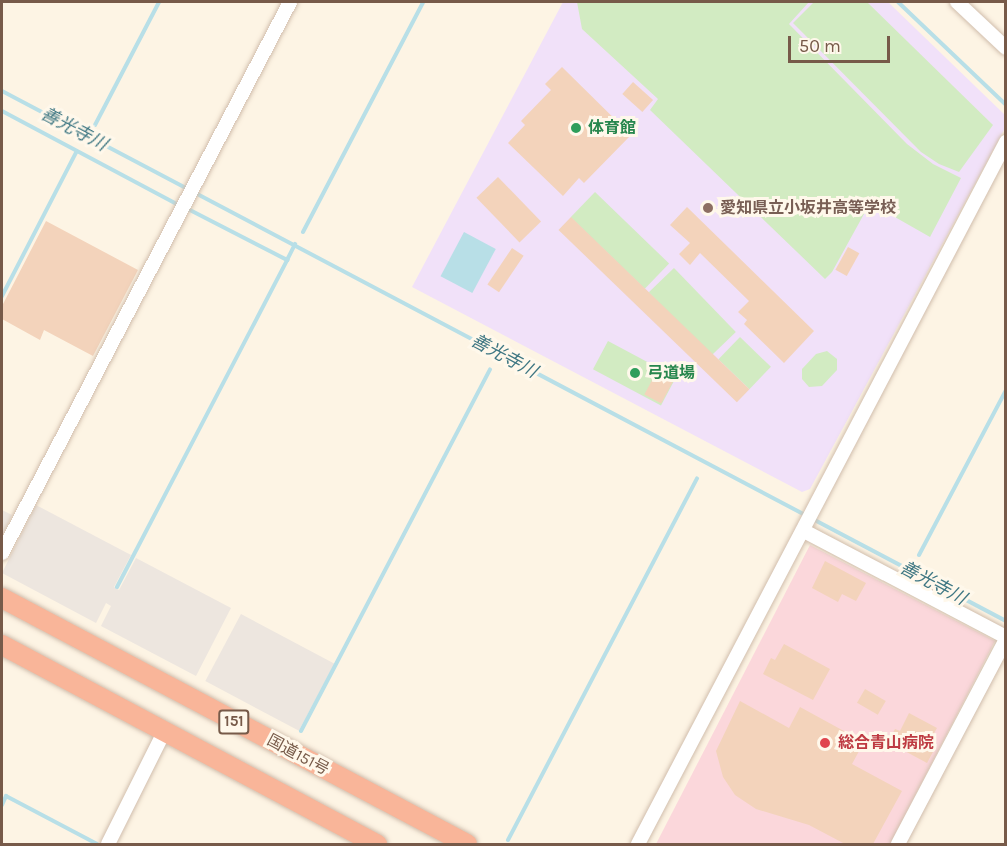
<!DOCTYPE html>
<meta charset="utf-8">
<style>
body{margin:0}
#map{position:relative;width:1007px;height:846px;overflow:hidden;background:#fdf4e4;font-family:Karla,"Noto Sans JP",sans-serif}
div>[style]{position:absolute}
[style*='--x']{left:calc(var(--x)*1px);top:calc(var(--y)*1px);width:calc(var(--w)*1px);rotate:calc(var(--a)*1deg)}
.industrial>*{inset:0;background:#ede6df;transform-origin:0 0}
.education>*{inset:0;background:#f1e1f9}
.medical>*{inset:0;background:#fbd7db}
.green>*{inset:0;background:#d2ebc2;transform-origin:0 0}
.water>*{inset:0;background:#b8dfe7;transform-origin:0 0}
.stream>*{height:4px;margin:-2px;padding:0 2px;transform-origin:2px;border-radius:2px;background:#b8dfe7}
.building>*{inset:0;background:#f3d3bb;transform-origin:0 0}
.roads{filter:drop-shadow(0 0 2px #d1bead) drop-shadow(0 0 2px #d1bead)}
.minor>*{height:14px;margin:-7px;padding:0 7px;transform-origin:7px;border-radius:7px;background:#fff}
.highway>*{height:20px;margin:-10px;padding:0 10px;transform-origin:10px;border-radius:10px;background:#f9b599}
.dots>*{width:16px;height:16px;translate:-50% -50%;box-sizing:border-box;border:3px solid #fff8eb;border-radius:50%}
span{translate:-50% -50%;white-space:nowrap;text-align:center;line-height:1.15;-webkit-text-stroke:6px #fff8eb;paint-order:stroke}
.shield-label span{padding:2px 4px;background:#fff8eb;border:2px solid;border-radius:4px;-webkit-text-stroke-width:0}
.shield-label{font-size:15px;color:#775a49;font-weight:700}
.leisure-label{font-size:16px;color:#27864d;font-weight:700}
.left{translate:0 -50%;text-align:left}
.education-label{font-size:16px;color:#785e54;font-weight:700}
.health-label{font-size:16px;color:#be3a42;font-weight:700}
.street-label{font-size:16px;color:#775a49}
.water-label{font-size:18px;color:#3f7783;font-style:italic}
.frame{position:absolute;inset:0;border:3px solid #775a49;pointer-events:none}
.scale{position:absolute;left:788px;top:36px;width:102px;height:27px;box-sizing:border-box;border:3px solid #775a49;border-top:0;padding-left:8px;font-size:18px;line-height:21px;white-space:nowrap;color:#775a49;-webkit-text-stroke:4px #fff8eb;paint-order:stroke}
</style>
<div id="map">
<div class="industrial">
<i style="clip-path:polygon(36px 505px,131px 555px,114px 587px,119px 590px,136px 558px,231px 608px,196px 676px,101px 626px,111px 606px,106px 603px,96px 623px,2px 573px)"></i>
<i style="clip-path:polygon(2px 510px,12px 515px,2px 536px)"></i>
<i style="left:241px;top:614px;width:106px;height:76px;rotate:28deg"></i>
</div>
<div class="education">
<i style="clip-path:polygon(563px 2px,888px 2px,1005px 115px,1005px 128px,810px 489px,802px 492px,412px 287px)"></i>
</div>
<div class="medical">
<i style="clip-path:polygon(810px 545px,995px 641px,890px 844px,656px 844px)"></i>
</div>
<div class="green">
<i style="clip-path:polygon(577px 2px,809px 2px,789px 24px,907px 144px,933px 164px,961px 178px,930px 237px,879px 208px,864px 214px,832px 272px,825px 279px,650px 110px,658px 99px,582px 29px)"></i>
<i style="clip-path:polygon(814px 2px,867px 2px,993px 125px,959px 172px,939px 164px,921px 152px,793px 23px)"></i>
<i style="left:595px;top:192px;width:103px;height:35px;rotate:44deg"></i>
<i style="left:674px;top:268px;width:89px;height:35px;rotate:46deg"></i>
<i style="left:740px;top:337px;width:43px;height:31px;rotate:44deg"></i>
<i style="left:608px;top:341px;width:77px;height:32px;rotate:28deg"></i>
<i style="clip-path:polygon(827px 351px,837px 359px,837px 370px,822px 386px,809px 387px,802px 379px,802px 369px,816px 354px)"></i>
</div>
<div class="water">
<i style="left:464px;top:232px;width:36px;height:50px;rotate:28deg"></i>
</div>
<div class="stream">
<i style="--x:898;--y:2;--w:149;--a:43.6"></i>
<i style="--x:2;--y:91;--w:1135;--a:27.83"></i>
<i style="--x:2;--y:111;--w:200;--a:28"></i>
<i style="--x:95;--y:125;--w:139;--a:-62.5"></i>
<i style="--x:186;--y:208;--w:114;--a:27.2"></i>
<i style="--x:287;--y:260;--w:18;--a:-63"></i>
<i style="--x:303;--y:232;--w:259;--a:-62.4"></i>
<i style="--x:2;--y:296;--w:163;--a:-62.7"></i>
<i style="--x:919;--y:555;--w:187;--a:-62.2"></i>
<i style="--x:117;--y:587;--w:369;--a:-62.5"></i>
<i style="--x:301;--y:731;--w:408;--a:-62.4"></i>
<i style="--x:2;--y:805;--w:10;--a:-66"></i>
<i style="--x:6;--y:796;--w:103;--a:27.8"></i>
<i style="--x:508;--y:840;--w:408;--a:-62.4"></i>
</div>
<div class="building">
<i style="clip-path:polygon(562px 67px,631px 135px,584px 183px,579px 178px,563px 196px,508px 143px,525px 125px,521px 121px,551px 90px,545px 84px)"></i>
<i style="left:633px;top:82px;width:27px;height:16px;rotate:42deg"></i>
<i style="left:498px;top:177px;width:62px;height:30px;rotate:46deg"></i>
<i style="clip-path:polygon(687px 207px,814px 331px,784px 363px,744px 324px,747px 320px,738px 312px,749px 301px,700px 253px,690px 265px,679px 254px,690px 243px,670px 225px)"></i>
<i style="left:571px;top:217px;width:248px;height:18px;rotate:44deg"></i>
<i style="clip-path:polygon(46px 221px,138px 270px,93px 356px,44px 330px,40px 340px,2px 319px,2px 306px)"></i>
<i style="left:848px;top:247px;width:13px;height:26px;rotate:29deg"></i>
<i style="left:512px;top:248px;width:14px;height:44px;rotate:34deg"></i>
<i style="left:658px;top:369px;width:19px;height:29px;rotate:28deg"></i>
<i style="clip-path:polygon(825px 561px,866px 583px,856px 601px,842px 594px,838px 602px,812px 588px)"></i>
<i style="clip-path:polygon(784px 644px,830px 669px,813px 700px,763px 674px,771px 658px,775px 660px)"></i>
<i style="left:865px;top:689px;width:24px;height:16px;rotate:30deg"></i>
<i style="clip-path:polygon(740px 701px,789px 728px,800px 707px,864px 742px,852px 764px,902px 791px,873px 844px,845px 844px,809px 825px,756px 809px,735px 795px,723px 777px,716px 751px)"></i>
<i style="clip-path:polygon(909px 713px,937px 728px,927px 746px,934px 750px,927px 763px,888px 742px,895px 729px,900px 731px)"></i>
</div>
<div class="roads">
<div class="minor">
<i style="--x:957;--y:2;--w:67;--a:43.2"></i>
<i style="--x:804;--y:531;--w:228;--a:27.7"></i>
<i style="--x:2;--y:553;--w:622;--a:-62.4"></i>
<i style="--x:108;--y:844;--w:125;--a:-63.4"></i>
<i style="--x:638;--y:844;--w:793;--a:-62.34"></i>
<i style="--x:898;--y:844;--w:232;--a:-62.2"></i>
</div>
<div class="highway">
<i style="--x:2;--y:598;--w:526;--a:27.88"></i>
<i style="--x:2;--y:645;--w:425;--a:28"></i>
</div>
</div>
<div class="dots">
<i style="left:576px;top:128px;background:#2e9e5b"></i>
<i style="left:708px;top:208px;background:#8d6e63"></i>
<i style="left:635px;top:373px;background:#2e9e5b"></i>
<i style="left:825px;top:743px;background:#e0444e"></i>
</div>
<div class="shield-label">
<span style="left:234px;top:722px">151</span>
</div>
<div class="leisure-label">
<span class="left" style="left:588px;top:128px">体育館</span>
<span class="left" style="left:647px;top:373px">弓道場</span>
</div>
<div class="education-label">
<span class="left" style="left:720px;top:208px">愛知県立小坂井高等学校</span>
</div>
<div class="health-label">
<span class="left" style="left:838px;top:743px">総合青山病院</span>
</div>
<div class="street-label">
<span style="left:298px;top:755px;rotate:28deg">国道151号</span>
</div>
<div class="water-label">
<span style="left:74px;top:129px;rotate:28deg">善光寺川</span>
<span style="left:504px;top:356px;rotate:28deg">善光寺川</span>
<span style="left:933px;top:583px;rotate:28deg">善光寺川</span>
</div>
<div class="frame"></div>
<div class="scale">50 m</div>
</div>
